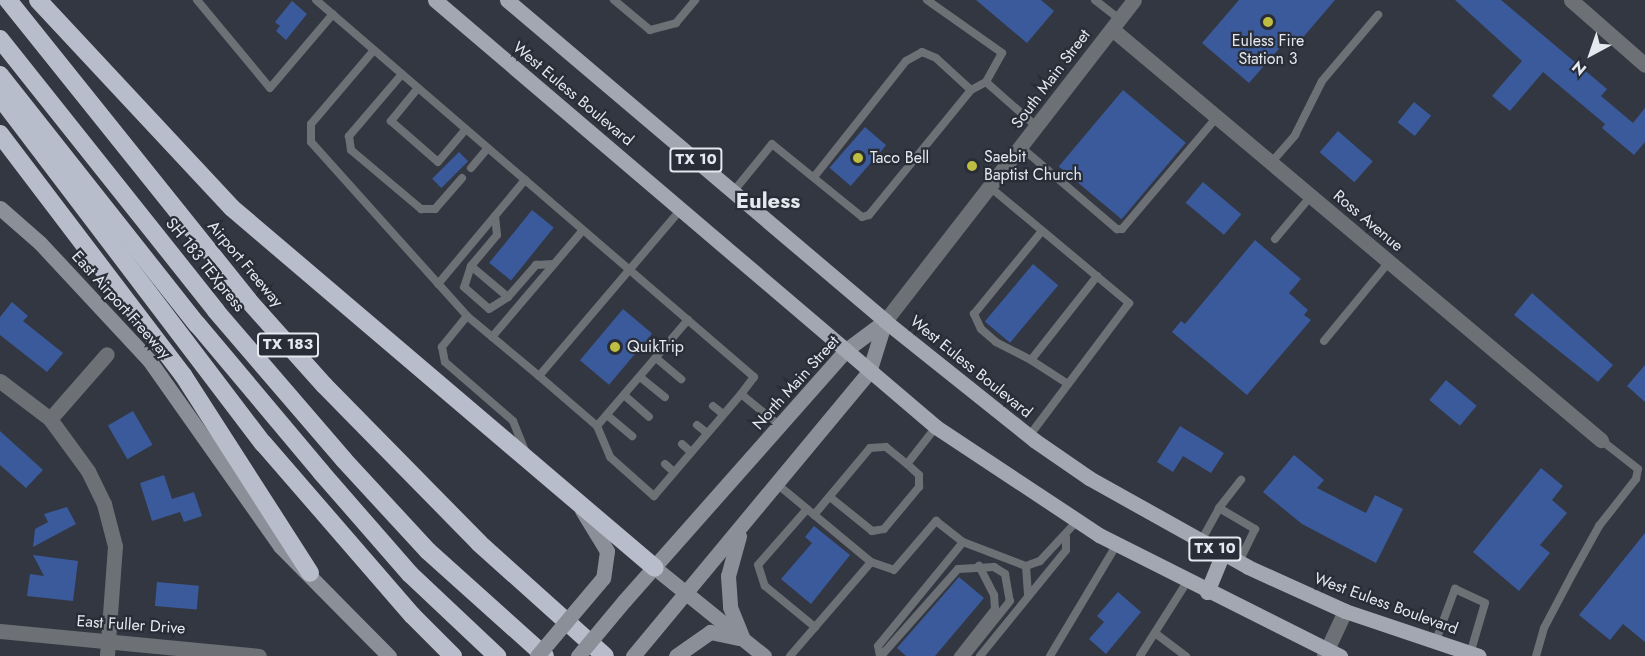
<!DOCTYPE html>
<style>
body{margin:0}
#map{position:relative;width:1645px;height:656px;overflow:hidden;background:#323741;font-family:Jost,sans-serif}
div>[style]{position:absolute}
[style*='--x']{left:calc(var(--x)*1px);top:calc(var(--y)*1px);width:calc(var(--w)*1px);rotate:calc(var(--a)*1deg)}
.building>*{inset:0;background:#3b5a9b;transform-origin:0 0}
.service>*{height:8px;margin:-4px;padding:0 4px;transform-origin:4px;border-radius:4px;background:#6d7075}
.minor>*{height:15px;margin:-7.5px;padding:0 7.5px;transform-origin:7.5px;border-radius:7.5px;background:#6d7075}
.tertiary>*{height:15px;margin:-7.5px;padding:0 7.5px;transform-origin:7.5px;border-radius:7.5px;background:#6d7075}
.secondary>*{height:15px;margin:-7.5px;padding:0 7.5px;transform-origin:7.5px;border-radius:7.5px;background:#8b8f98}
.primary>*{height:15px;margin:-7.5px;padding:0 7.5px;transform-origin:7.5px;border-radius:7.5px;background:#a2a7b2}
.motorway>*{height:18px;margin:-9px;padding:0 9px;transform-origin:9px;border-radius:9px;background:#b7bdca}
.secondary-bridge>*{height:15px;margin:-7.5px;padding:0 7.5px;transform-origin:7.5px;border-radius:7.5px;background:#8b8f98}
.dots>*{width:16px;height:16px;translate:-50% -50%;box-sizing:border-box;border:3px solid #282d37;border-radius:50%}
span{translate:-50% -50%;white-space:nowrap;text-align:center;line-height:1.15;-webkit-text-stroke:4.5px #282d37;paint-order:stroke}
.shield-label span{padding:2px 4px;background:#282d37;border:2px solid;border-radius:4px;-webkit-text-stroke-width:0}
.shield-label{font-size:15px;color:#e4e8ef;font-weight:700}
.poi-label{font-size:16px;color:#e4e8ef}
.left{translate:0 -50%;text-align:left}
.street-label{font-size:16px;color:#e4e8ef}
.district-label{font-size:22px;color:#e4e8ef;font-weight:700}
.north{position:absolute;left:1561px;top:24px;width:60px;height:60px;-webkit-text-stroke:4px #282d37;paint-order:stroke;rotate:220deg;font-size:16px;font-weight:700;line-height:24px;text-align:center;color:#e4e8ef}
.north::after{content:'';display:block;margin:auto;width:21px;height:27px;background:#e4e8ef;clip-path:polygon(50% 0,100% 100%,50% 72%,0 100%)}
</style>
<div id="map">
<div class="building">
<i style="clip-path:polygon(976px 0,1041px 0,1054px 11px,1027px 43px)"></i>
<i style="clip-path:polygon(1239px 0,1335px 0,1293px 49px,1285px 42px,1249px 83px,1202px 43px)"></i>
<i style="clip-path:polygon(1455px 0,1501px 0,1607px 89px,1601px 96px,1633px 123px,1645px 108px,1645px 142px,1634px 155px,1602px 128px,1605px 124px,1543px 72px,1510px 111px,1492px 96px,1522px 61px)"></i>
<i style="clip-path:polygon(292px 1px,307px 14px,286px 40px,276px 31px,280px 26px,275px 22px)"></i>
<i style="left:1123px;top:90px;width:82px;height:100px;rotate:40deg"></i>
<i style="left:1414px;top:102px;width:22px;height:26px;rotate:39deg"></i>
<i style="left:865px;top:127px;width:28px;height:54px;rotate:41deg"></i>
<i style="left:1338px;top:131px;width:46px;height:28px;rotate:41deg"></i>
<i style="left:459px;top:152px;width:13px;height:38px;rotate:45deg"></i>
<i style="left:1203px;top:182px;width:50px;height:27px;rotate:40deg"></i>
<i style="left:532px;top:210px;width:28px;height:68px;rotate:39deg"></i>
<i style="clip-path:polygon(1255px 240px,1301px 279px,1289px 293px,1308px 310px,1304px 315px,1311px 320px,1247px 395px,1172px 332px,1181px 321px,1185px 324px)"></i>
<i style="left:1033px;top:264px;width:33px;height:75px;rotate:40deg"></i>
<i style="clip-path:polygon(1532px 293px,1613px 365px,1598px 382px,1514px 315px)"></i>
<i style="clip-path:polygon(12px 302px,28px 316px,23px 321px,63px 353px,47px 372px,0 335px,0 317px)"></i>
<i style="left:623px;top:309px;width:38px;height:67px;rotate:40deg"></i>
<i style="clip-path:polygon(1645px 365px,1645px 402px,1627px 386px)"></i>
<i style="left:1446px;top:380px;width:40px;height:26px;rotate:40deg"></i>
<i style="left:133px;top:411px;width:39px;height:29px;rotate:60deg"></i>
<i style="clip-path:polygon(1180px 426px,1224px 453px,1211px 473px,1183px 456px,1173px 472px,1157px 462px)"></i>
<i style="clip-path:polygon(0 431px,43px 470px,26px 488px,0 465px)"></i>
<i style="clip-path:polygon(1294px 455px,1324px 480px,1317px 488px,1366px 513px,1375px 495px,1403px 509px,1376px 563px,1302px 524px,1263px 492px)"></i>
<i style="clip-path:polygon(1541px 468px,1563px 486px,1552px 500px,1567px 513px,1540px 545px,1550px 553px,1519px 591px,1473px 552px)"></i>
<i style="clip-path:polygon(164px 475px,172px 499px,194px 492px,202px 516px,184px 522px,180px 512px,152px 521px,140px 483px)"></i>
<i style="clip-path:polygon(67px 507px,76px 524px,33px 547px,35px 529px,48px 522px,44px 514px)"></i>
<i style="clip-path:polygon(814px 526px,850px 555px,811px 604px,781px 579px,812px 543px,805px 537px)"></i>
<i style="clip-path:polygon(1645px 533px,1645px 642px,1623px 624px,1610px 640px,1579px 615px)"></i>
<i style="clip-path:polygon(33px 555px,78px 561px,73px 601px,27px 596px,30px 574px,44px 576px)"></i>
<i style="clip-path:polygon(959px 577px,984px 598px,935px 656px,906px 656px,897px 648px)"></i>
<i style="left:157px;top:582px;width:42px;height:24px;rotate:5deg"></i>
<i style="clip-path:polygon(1118px 592px,1141px 612px,1106px 654px,1089px 639px,1104px 622px,1097px 616px)"></i>
</div>
<div class="service">
<i style="--x:197;--y:0;--w:114;--a:50.3"></i>
<i style="--x:270;--y:88;--w:97;--a:-49.6"></i>
<i style="--x:316;--y:0;--w:578;--a:40.72"></i>
<i style="--x:754;--y:377;--w:21;--a:127"></i>
<i style="--x:741;--y:394;--w:50;--a:39.4"></i>
<i style="--x:614;--y:0;--w:47;--a:39.8"></i>
<i style="--x:650;--y:30;--w:27;--a:-15"></i>
<i style="--x:676;--y:23;--w:30;--a:-50"></i>
<i style="--x:927;--y:0;--w:92;--a:35.2"></i>
<i style="--x:1002;--y:53;--w:33;--a:119"></i>
<i style="--x:1095;--y:0;--w:31;--a:38"></i>
<i style="--x:374;--y:50;--w:97;--a:130.4"></i>
<i style="--x:311;--y:124;--w:18;--a:90"></i>
<i style="--x:311;--y:142;--w:234;--a:48.1"></i>
<i style="--x:467;--y:316;--w:94;--a:39.8"></i>
<i style="--x:539;--y:376;--w:219;--a:-49.6"></i>
<i style="--x:402;--y:74;--w:82;--a:130.5"></i>
<i style="--x:349;--y:136;--w:14;--a:82"></i>
<i style="--x:351;--y:150;--w:92;--a:40.1"></i>
<i style="--x:421;--y:209;--w:14;--a:0"></i>
<i style="--x:435;--y:209;--w:41;--a:-48.9"></i>
<i style="--x:418;--y:88;--w:43;--a:129.3"></i>
<i style="--x:391;--y:121;--w:62;--a:41.1"></i>
<i style="--x:438;--y:162;--w:43;--a:-49.7"></i>
<i style="--x:1022;--y:148;--w:125;--a:40.5"></i>
<i style="--x:1117;--y:229;--w:5;--a:0"></i>
<i style="--x:1122;--y:229;--w:147;--a:-49.7"></i>
<i style="--x:1271;--y:163;--w:37;--a:-49"></i>
<i style="--x:1295;--y:135;--w:60;--a:-63.4"></i>
<i style="--x:1322;--y:81;--w:87;--a:-49.7"></i>
<i style="--x:471;--y:168;--w:26;--a:-50"></i>
<i style="--x:814;--y:177;--w:148;--a:-51.6"></i>
<i style="--x:906;--y:61;--w:18;--a:-29"></i>
<i style="--x:922;--y:52;--w:15;--a:23"></i>
<i style="--x:936;--y:58;--w:47;--a:42.4"></i>
<i style="--x:991;--y:188;--w:180;--a:39.8"></i>
<i style="--x:1129;--y:303;--w:166;--a:126.9"></i>
<i style="--x:733;--y:192;--w:62;--a:-50.9"></i>
<i style="--x:772;--y:144;--w:116;--a:39"></i>
<i style="--x:862;--y:217;--w:7;--a:-16"></i>
<i style="--x:869;--y:215;--w:161;--a:-50.8"></i>
<i style="--x:971;--y:90;--w:17;--a:-28"></i>
<i style="--x:986;--y:82;--w:68;--a:41.4"></i>
<i style="--x:495;--y:216;--w:19;--a:84"></i>
<i style="--x:497;--y:235;--w:40;--a:130"></i>
<i style="--x:471;--y:266;--w:48;--a:40"></i>
<i style="--x:508;--y:297;--w:43;--a:-48.8"></i>
<i style="--x:536;--y:265;--w:18;--a:-3"></i>
<i style="--x:1275;--y:239;--w:56;--a:-50.1"></i>
<i style="--x:471;--y:266;--w:22;--a:108"></i>
<i style="--x:464;--y:287;--w:33;--a:41"></i>
<i style="--x:489;--y:309;--w:22;--a:-32"></i>
<i style="--x:438;--y:284;--w:136;--a:-50.1"></i>
<i style="--x:467;--y:316;--w:40;--a:129"></i>
<i style="--x:442;--y:347;--w:15;--a:79"></i>
<i style="--x:445;--y:362;--w:90;--a:40.9"></i>
<i style="--x:513;--y:421;--w:35;--a:68"></i>
<i style="--x:492;--y:337;--w:140;--a:-49.6"></i>
<i style="--x:1324;--y:341;--w:102;--a:-50.6"></i>
<i style="--x:656;--y:358;--w:33;--a:40"></i>
<i style="--x:1031;--y:360;--w:39;--a:-153"></i>
<i style="--x:996;--y:342;--w:20;--a:-139"></i>
<i style="--x:981;--y:329;--w:17;--a:-115"></i>
<i style="--x:974;--y:314;--w:107;--a:-50.7"></i>
<i style="--x:539;--y:376;--w:77;--a:40.8"></i>
<i style="--x:597;--y:426;--w:34;--a:67"></i>
<i style="--x:610;--y:457;--w:59;--a:41.6"></i>
<i style="--x:654;--y:496;--w:134;--a:-49.5"></i>
<i style="--x:640;--y:377;--w:32;--a:39"></i>
<i style="--x:1068;--y:384;--w:44;--a:-147"></i>
<i style="--x:1031;--y:360;--w:107;--a:-51.8"></i>
<i style="--x:624;--y:395;--w:33;--a:41"></i>
<i style="--x:713;--y:406;--w:13;--a:39"></i>
<i style="--x:607;--y:415;--w:33;--a:40"></i>
<i style="--x:697;--y:425;--w:13;--a:39"></i>
<i style="--x:597;--y:426;--w:140;--a:-49.4"></i>
<i style="--x:682;--y:444;--w:12;--a:42"></i>
<i style="--x:665;--y:464;--w:12;--a:42"></i>
<i style="--x:777;--y:484;--w:122;--a:39.7"></i>
<i style="--x:830;--y:497;--w:54;--a:39"></i>
<i style="--x:872;--y:531;--w:12;--a:-9"></i>
<i style="--x:884;--y:529;--w:55;--a:-50.2"></i>
<i style="--x:919;--y:487;--w:12;--a:-90"></i>
<i style="--x:919;--y:475;--w:16;--a:-137"></i>
<i style="--x:1219;--y:508;--w:42;--a:30.3"></i>
<i style="--x:1255;--y:529;--w:37;--a:116"></i>
<i style="--x:807;--y:509;--w:74;--a:131.2"></i>
<i style="--x:758;--y:565;--w:22;--a:72"></i>
<i style="--x:765;--y:586;--w:65;--a:39.4"></i>
<i style="--x:814;--y:515;--w:87;--a:-50.1"></i>
<i style="--x:870;--y:448;--w:16;--a:-4"></i>
<i style="--x:886;--y:447;--w:27;--a:39"></i>
<i style="--x:907;--y:464;--w:47;--a:-51.9"></i>
<i style="--x:1201;--y:541;--w:38;--a:-61"></i>
<i style="--x:1219;--y:508;--w:36;--a:-52"></i>
<i style="--x:1026;--y:566;--w:30;--a:86"></i>
<i style="--x:1155;--y:633;--w:39;--a:37"></i>
<i style="--x:1435;--y:643;--w:58;--a:-69.7"></i>
<i style="--x:1455;--y:589;--w:33;--a:25"></i>
<i style="--x:1485;--y:603;--w:53;--a:106.4"></i>
<i style="--x:790;--y:656;--w:124;--a:-49.2"></i>
<i style="--x:871;--y:562;--w:24;--a:19"></i>
<i style="--x:894;--y:570;--w:65;--a:-49.4"></i>
<i style="--x:936;--y:521;--w:34;--a:38"></i>
<i style="--x:880;--y:656;--w:10;--a:-101"></i>
<i style="--x:878;--y:646;--w:134;--a:-50.7"></i>
<i style="--x:963;--y:542;--w:67;--a:20.9"></i>
<i style="--x:1026;--y:566;--w:15;--a:-20"></i>
<i style="--x:1040;--y:561;--w:54;--a:-47.2"></i>
<i style="--x:881;--y:656;--w:116;--a:-48.5"></i>
<i style="--x:958;--y:569;--w:36;--a:-3"></i>
<i style="--x:994;--y:567;--w:13;--a:32"></i>
<i style="--x:1005;--y:574;--w:27;--a:80"></i>
<i style="--x:1010;--y:601;--w:70;--a:128.7"></i>
<i style="--x:958;--y:656;--w:60;--a:-51.8"></i>
<i style="--x:995;--y:609;--w:14;--a:-94"></i>
<i style="--x:994;--y:595;--w:33;--a:-117"></i>
<i style="--x:980;--y:656;--w:136;--a:-50.9"></i>
<i style="--x:1066;--y:550;--w:13;--a:-90"></i>
<i style="--x:1050;--y:656;--w:131;--a:-59.1"></i>
<i style="--x:1140;--y:656;--w:88;--a:-57.6"></i>
<i style="--x:1536;--y:656;--w:29;--a:-74"></i>
<i style="--x:1544;--y:628;--w:62;--a:-62.2"></i>
<i style="--x:1573;--y:573;--w:54;--a:-61"></i>
<i style="--x:1599;--y:526;--w:60;--a:-51.8"></i>
<i style="--x:1636;--y:479;--w:10;--a:-79"></i>
<i style="--x:1638;--y:469;--w:47;--a:-141.9"></i>
</div>
<div class="minor">
<i style="--x:1571;--y:0;--w:98;--a:41.3"></i>
<i style="--x:1112;--y:29;--w:639;--a:40.05"></i>
<i style="--x:0;--y:381;--w:63;--a:37.2"></i>
<i style="--x:50;--y:419;--w:64;--a:53.8"></i>
<i style="--x:88;--y:471;--w:37;--a:64"></i>
<i style="--x:104;--y:504;--w:43;--a:75.3"></i>
<i style="--x:115;--y:546;--w:110;--a:94.2"></i>
<i style="--x:50;--y:419;--w:86;--a:-48.8"></i>
<i style="--x:0;--y:631;--w:260;--a:5.5"></i>
<i style="--x:1324;--y:656;--w:50;--a:-65"></i>
</div>
<div class="tertiary">
<i style="--x:885;--y:321;--w:406;--a:-52.2"></i>
</div>
<div class="secondary">
<i style="--x:0;--y:208;--w:53;--a:41.2"></i>
<i style="--x:40;--y:243;--w:160;--a:47"></i>
<i style="--x:149;--y:360;--w:228;--a:54.8"></i>
<i style="--x:280;--y:546;--w:155;--a:45.3"></i>
<i style="--x:582;--y:510;--w:48;--a:58.6"></i>
<i style="--x:607;--y:551;--w:27;--a:98"></i>
<i style="--x:739;--y:536;--w:41;--a:105.4"></i>
<i style="--x:728;--y:576;--w:31;--a:86"></i>
<i style="--x:730;--y:607;--w:32;--a:68"></i>
<i style="--x:655;--y:568;--w:140;--a:38.9"></i>
<i style="--x:624;--y:601;--w:335;--a:-48.5"></i>
<i style="--x:846;--y:350;--w:49;--a:-36.6"></i>
<i style="--x:633;--y:656;--w:369;--a:-50.3"></i>
<i style="--x:869;--y:372;--w:53;--a:-72.6"></i>
<i style="--x:676;--y:656;--w:42;--a:-35.2"></i>
<i style="--x:710;--y:632;--w:29;--a:12"></i>
</div>
<div class="primary">
<i style="--x:435;--y:0;--w:658;--a:40.44"></i>
<i style="--x:936;--y:427;--w:196;--a:33.5"></i>
<i style="--x:1099;--y:535;--w:270;--a:26.7"></i>
<i style="--x:507;--y:0;--w:496;--a:40.3"></i>
<i style="--x:885;--y:321;--w:191;--a:38.6"></i>
<i style="--x:1034;--y:440;--w:67;--a:34.6"></i>
<i style="--x:1089;--y:478;--w:182;--a:29.2"></i>
<i style="--x:1248;--y:567;--w:107;--a:24.4"></i>
<i style="--x:1345;--y:611;--w:141;--a:18.6"></i>
<i style="--x:1207;--y:592;--w:42;--a:-67.7"></i>
</div>
<div class="motorway">
<i style="--x:8;--y:0;--w:384;--a:51.3"></i>
<i style="--x:248;--y:300;--w:114;--a:48.2"></i>
<i style="--x:324;--y:385;--w:221;--a:45.5"></i>
<i style="--x:479;--y:543;--w:169;--a:41.9"></i>
<i style="--x:38;--y:0;--w:284;--a:47"></i>
<i style="--x:232;--y:208;--w:555;--a:40.4"></i>
<i style="--x:0;--y:39;--w:347;--a:51.5"></i>
<i style="--x:216;--y:311;--w:196;--a:49.3"></i>
<i style="--x:344;--y:460;--w:124;--a:47.3"></i>
<i style="--x:428;--y:551;--w:157;--a:41.9"></i>
<i style="--x:0;--y:75;--w:318;--a:51.7"></i>
<i style="--x:197;--y:324;--w:193;--a:50"></i>
<i style="--x:321;--y:472;--w:135;--a:48.9"></i>
<i style="--x:410;--y:574;--w:120;--a:43.3"></i>
<i style="--x:0;--y:97;--w:435;--a:52.8"></i>
<i style="--x:263;--y:443;--w:228;--a:49.1"></i>
<i style="--x:412;--y:615;--w:58;--a:45"></i>
<i style="--x:0;--y:134;--w:303;--a:52.8"></i>
<i style="--x:183;--y:375;--w:235;--a:57.3"></i>
</div>
<div class="secondary-bridge">
<i style="--x:537;--y:656;--w:102;--a:-49.8"></i>
<i style="--x:578;--y:656;--w:72;--a:-50.1"></i>
</div>
<div class="dots">
<i style="left:1268px;top:22px;background:#bebf42"></i>
<i style="left:858px;top:158px;background:#bebf42"></i>
<i style="left:972px;top:166px;background:#bebf42"></i>
<i style="left:615px;top:347px;background:#bebf42"></i>
</div>
<div class="shield-label">
<span style="left:696px;top:160px">TX 10</span>
<span style="left:288px;top:345px">TX 183</span>
<span style="left:1215px;top:549px">TX 10</span>
</div>
<div class="poi-label">
<span style="left:1268px;top:50px">Euless Fire<br>Station 3</span>
<span class="left" style="left:984px;top:166px">Saebit<br>Baptist Church</span>
<span class="left" style="left:870px;top:158px">Taco Bell</span>
<span class="left" style="left:627px;top:347px">QuikTrip</span>
</div>
<div class="street-label">
<span style="left:1051px;top:79px;rotate:-53deg">South Main Street</span>
<span style="left:573px;top:94px;rotate:40deg">West Euless Boulevard</span>
<span style="left:1368px;top:221px;rotate:40deg">Ross Avenue</span>
<span style="left:245px;top:264px;rotate:50deg">Airport Freeway</span>
<span style="left:205px;top:265px;rotate:51deg">SH 183 TEXpress</span>
<span style="left:121px;top:305px;rotate:48deg">East Airport Freeway</span>
<span style="left:971px;top:367px;rotate:39deg">West Euless Boulevard</span>
<span style="left:796px;top:383px;rotate:-48deg">North Main Street</span>
<span style="left:1386px;top:604px;rotate:20deg">West Euless Boulevard</span>
<span style="left:131px;top:625px;rotate:4deg">East Fuller Drive</span>
</div>
<div class="district-label">
<span style="left:768px;top:201px">Euless</span>
</div>
<div class="north">N</div>
</div>
